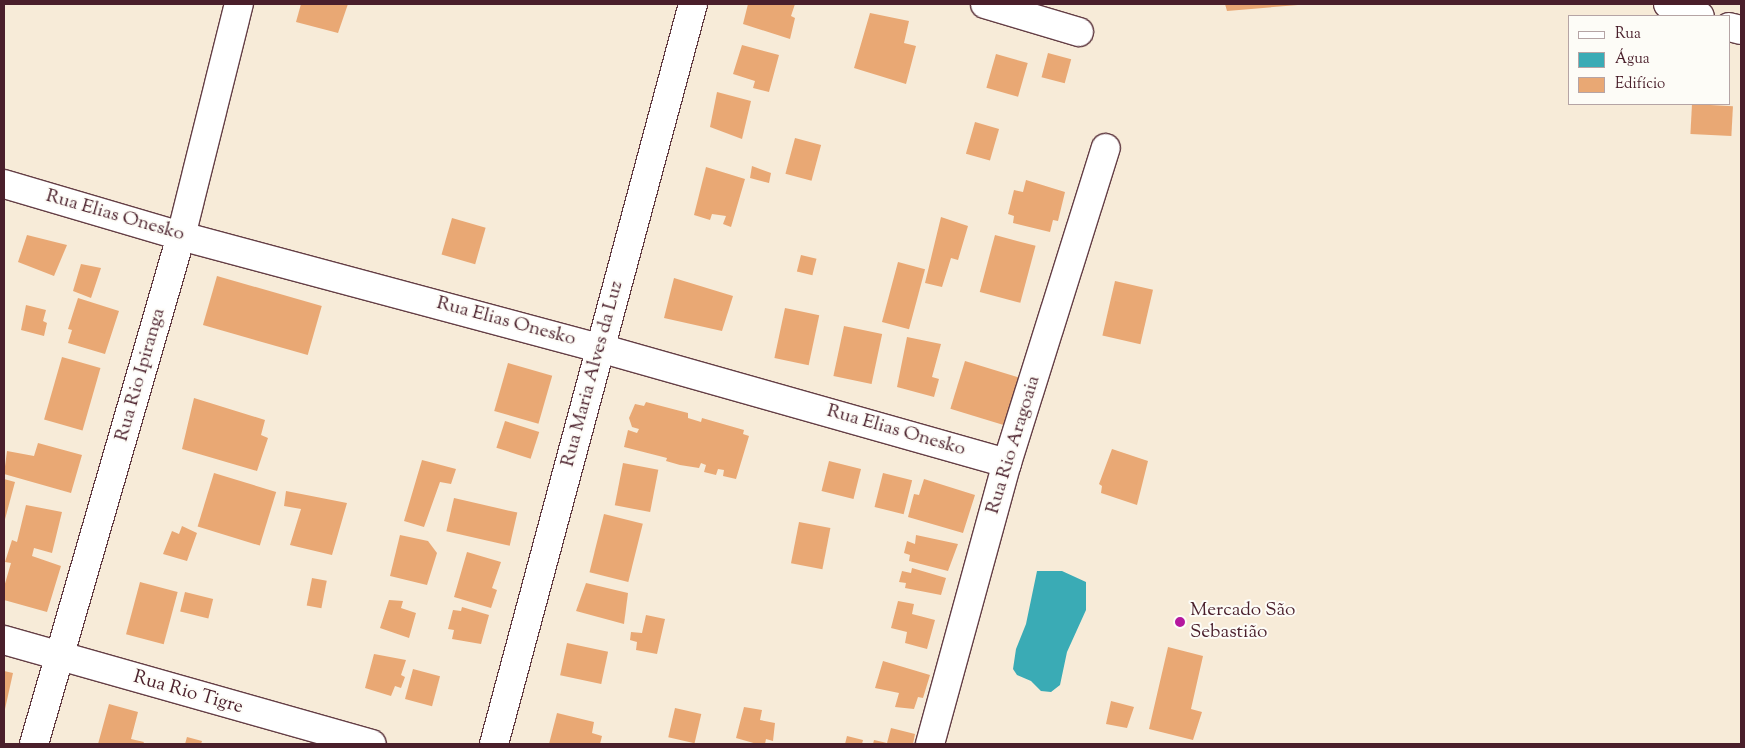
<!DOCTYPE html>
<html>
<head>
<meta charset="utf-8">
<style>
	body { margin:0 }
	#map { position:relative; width:1745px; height:748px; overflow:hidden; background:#f7ebd8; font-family:"Sorts Mill Goudy",serif }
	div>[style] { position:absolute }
	.water>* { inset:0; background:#3aabb5 }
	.building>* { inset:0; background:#e9a874; transform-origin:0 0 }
	.roads { filter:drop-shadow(1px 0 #643e45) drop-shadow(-1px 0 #643e45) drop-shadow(0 1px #643e45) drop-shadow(0 -1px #643e45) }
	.street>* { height:28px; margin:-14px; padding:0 14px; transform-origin:14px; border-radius:14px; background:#fff }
	.dots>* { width:14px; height:14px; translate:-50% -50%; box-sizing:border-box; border:2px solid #fdfcf7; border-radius:50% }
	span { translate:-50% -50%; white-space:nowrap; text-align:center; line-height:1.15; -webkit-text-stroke:4px #fdfcf7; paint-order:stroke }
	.street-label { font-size:19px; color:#4a1f2b }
	.poi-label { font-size:19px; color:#4a1f2b }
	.left { translate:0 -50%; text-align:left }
	.frame { position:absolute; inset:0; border:5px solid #4a1f2b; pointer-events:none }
	.legend { position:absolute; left:1568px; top:15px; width:162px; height:90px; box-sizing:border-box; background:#fdfcf7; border:1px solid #b5a4a5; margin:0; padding:6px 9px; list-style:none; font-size:15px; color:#4a1f2b }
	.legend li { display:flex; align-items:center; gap:10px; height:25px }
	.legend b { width:25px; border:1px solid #b5a4a5 }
</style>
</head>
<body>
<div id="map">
	<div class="water">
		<i style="clip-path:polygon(1037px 571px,1062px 571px,1086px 582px,1086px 610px,1067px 652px,1060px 685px,1051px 692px,1041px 691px,1031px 681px,1017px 675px,1013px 669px,1016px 649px,1026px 624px)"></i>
	</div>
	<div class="building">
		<i style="clip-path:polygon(301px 4px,348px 4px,338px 33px,296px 22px)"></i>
		<i style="clip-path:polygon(748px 4px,795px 4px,791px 16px,795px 18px,790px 39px,743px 24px)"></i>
		<i style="clip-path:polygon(1225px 4px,1298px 4px,1298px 5px,1227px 11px)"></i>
		<i style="clip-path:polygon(870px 13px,909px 21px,904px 43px,916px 46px,906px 84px,854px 68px)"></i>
		<i style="clip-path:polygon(742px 45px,779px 55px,769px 92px,753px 88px,755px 81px,733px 74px)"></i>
		<i style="left:1048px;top:53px;width:24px;height:25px;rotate:15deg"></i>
		<i style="left:996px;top:54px;width:33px;height:35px;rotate:16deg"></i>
		<i style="clip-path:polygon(717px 92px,751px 101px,742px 139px,710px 127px)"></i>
		<i style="left:1692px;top:104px;width:41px;height:30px;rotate:3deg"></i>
		<i style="left:975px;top:122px;width:25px;height:33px;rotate:16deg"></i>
		<i style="left:795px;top:138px;width:27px;height:37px;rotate:15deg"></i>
		<i style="clip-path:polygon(752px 166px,771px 173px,769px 183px,750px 178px)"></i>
		<i style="clip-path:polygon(706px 167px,745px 179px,731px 227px,723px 224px,726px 216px,712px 214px,710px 220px,694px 215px)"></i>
		<i style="clip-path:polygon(1026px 180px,1065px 192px,1058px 221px,1053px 220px,1050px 232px,1013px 223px,1014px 216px,1008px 214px,1014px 190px,1023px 192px)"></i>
		<i style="clip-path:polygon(941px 217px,968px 226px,958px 260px,951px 258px,942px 287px,925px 283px)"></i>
		<i style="left:452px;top:218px;width:35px;height:38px;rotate:16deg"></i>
		<i style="clip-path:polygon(27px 235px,67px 245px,54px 276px,18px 262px)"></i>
		<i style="left:995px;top:235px;width:42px;height:59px;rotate:15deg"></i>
		<i style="left:801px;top:255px;width:16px;height:17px;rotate:14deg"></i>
		<i style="left:898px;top:262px;width:28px;height:62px;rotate:15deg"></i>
		<i style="clip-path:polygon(81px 264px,101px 268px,91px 298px,73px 291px)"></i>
		<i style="left:217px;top:276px;width:109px;height:51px;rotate:16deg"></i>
		<i style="clip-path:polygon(674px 278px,733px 296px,722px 331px,664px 318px)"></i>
		<i style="left:1115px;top:281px;width:39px;height:56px;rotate:13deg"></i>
		<i style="clip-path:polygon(78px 298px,119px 311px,105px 354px,68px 343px,72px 330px,68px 329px)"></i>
		<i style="clip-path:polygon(26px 305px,46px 310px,43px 321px,47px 323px,44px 336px,21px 330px)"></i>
		<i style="left:785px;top:308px;width:35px;height:51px;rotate:12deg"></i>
		<i style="left:844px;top:326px;width:39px;height:51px;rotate:12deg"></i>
		<i style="clip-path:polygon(907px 337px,941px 344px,932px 377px,939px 379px,934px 397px,897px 387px)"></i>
		<i style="left:62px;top:357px;width:40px;height:65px;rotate:16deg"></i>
		<i style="left:965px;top:361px;width:59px;height:50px;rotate:17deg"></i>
		<i style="left:508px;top:363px;width:46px;height:50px;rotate:16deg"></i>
		<i style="clip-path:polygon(194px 398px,265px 420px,261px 435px,268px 438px,257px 471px,182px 449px)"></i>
		<i style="clip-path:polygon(646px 402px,688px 413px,688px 418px,701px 422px,702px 418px,744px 430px,743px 434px,749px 436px,736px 479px,723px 476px,724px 470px,718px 469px,716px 475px,704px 472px,706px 465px,701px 463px,699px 468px,680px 465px,666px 461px,667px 458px,624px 447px,628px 430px,637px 433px,639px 429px,632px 427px,629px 418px,635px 404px,644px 406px)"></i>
		<i style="left:505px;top:421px;width:36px;height:28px;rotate:18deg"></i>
		<i style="clip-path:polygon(38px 443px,82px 455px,71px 493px,4px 474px,7px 451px,34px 456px)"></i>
		<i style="clip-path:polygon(1112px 449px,1148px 461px,1137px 505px,1101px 493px,1102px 486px,1099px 484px)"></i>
		<i style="clip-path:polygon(422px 460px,456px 469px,451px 484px,440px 482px,424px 527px,404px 521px)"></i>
		<i style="left:829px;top:461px;width:33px;height:31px;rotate:14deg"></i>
		<i style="left:623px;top:463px;width:36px;height:43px;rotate:11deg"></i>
		<i style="left:214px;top:473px;width:65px;height:56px;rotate:17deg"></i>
		<i style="left:883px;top:473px;width:30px;height:35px;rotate:14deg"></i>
		<i style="clip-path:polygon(4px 479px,15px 482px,4px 523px)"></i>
		<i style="clip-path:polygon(924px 479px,975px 495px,963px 533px,908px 517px,914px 494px,919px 495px)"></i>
		<i style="clip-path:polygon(286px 491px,347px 503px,332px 555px,290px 545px,301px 509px,284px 506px)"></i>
		<i style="left:454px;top:498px;width:65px;height:34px;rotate:13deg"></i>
		<i style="clip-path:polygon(26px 505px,62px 512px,52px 553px,34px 548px,32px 556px,61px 566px,47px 612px,4px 600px,4px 587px,11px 563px,5px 562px,12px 540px,17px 542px)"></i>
		<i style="left:604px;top:514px;width:40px;height:60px;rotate:14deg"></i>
		<i style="left:799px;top:522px;width:32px;height:42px;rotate:11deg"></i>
		<i style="clip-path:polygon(182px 526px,197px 533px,187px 561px,163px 554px,172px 531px,179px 534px)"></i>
		<i style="clip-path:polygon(400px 535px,428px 541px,437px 553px,427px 585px,390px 576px)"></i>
		<i style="clip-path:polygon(916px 535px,958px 544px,948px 571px,909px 561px,910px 555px,904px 553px,907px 541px,915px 544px)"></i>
		<i style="clip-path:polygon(467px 552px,501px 562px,492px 588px,497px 590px,491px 608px,454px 597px)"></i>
		<i style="clip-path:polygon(912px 568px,946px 578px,941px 595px,905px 588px,906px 583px,899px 582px,902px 571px,911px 573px)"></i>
		<i style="left:312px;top:578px;width:15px;height:28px;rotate:11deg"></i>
		<i style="left:140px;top:582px;width:39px;height:54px;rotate:15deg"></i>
		<i style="clip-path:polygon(586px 583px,628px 593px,624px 624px,576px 611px)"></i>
		<i style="left:185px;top:592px;width:29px;height:20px;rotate:14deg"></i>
		<i style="clip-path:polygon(389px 600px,403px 601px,401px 608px,416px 613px,409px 638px,380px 628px)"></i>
		<i style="clip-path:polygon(898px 601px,914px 604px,912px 614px,935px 620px,927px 649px,905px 643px,907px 632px,891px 628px)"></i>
		<i style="clip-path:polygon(462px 607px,489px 615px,481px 644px,452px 639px,454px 630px,448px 629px,453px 610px,461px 611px)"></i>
		<i style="clip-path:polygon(646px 615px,665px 619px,657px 654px,636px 650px,637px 642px,630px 640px,631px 632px,642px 633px)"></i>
		<i style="left:567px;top:643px;width:42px;height:33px;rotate:12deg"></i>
		<i style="clip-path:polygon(1168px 647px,1203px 656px,1191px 709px,1202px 712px,1193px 740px,1149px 729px)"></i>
		<i style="clip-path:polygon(374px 654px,406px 660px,401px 675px,405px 677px,401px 688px,395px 686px,391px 696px,365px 688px)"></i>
		<i style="clip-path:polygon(883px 661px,930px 675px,923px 698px,918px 697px,914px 709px,895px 707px,899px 693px,875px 688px)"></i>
		<i style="left:413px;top:669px;width:28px;height:31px;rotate:15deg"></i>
		<i style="clip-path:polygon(4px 671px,13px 673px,5px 709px,4px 709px)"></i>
		<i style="clip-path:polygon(1111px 701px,1134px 707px,1127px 728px,1106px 724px)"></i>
		<i style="clip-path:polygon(109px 704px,138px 712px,131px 739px,144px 742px,143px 744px,98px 744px)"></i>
		<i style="clip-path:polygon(744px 707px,762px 710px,760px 720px,775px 723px,773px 741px,766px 739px,765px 744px,757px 744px,736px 738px)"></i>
		<i style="left:675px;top:708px;width:27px;height:30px;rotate:13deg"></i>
		<i style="clip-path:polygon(557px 713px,594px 722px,592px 733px,602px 736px,600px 744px,549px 744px)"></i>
		<i style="clip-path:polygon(891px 728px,915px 734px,913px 744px,873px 744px,874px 740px,887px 743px)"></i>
		<i style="clip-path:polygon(847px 736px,863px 740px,862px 744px,845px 744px)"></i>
		<i style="clip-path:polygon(187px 737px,202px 741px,201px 744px,185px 744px)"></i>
	</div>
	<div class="roads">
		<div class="street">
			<i style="left:985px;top:4px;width:98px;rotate:16.6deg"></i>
			<i style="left:1668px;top:4px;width:34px;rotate:21deg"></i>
			<i style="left:1729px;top:27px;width:12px;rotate:14deg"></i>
			<i style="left:4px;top:184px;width:184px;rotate:16.4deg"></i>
			<i style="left:181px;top:236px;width:434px;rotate:15deg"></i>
			<i style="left:600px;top:348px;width:423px;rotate:15.8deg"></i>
			<i style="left:4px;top:640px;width:382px;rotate:15.8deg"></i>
			<i style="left:34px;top:744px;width:529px;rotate:-73.86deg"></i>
			<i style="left:181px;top:236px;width:239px;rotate:-76deg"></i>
			<i style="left:494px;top:744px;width:766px;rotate:-74.95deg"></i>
			<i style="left:930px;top:744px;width:291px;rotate:-74.7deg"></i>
			<i style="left:1007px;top:463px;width:330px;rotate:-72.6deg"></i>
		</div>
	</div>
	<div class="dots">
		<i style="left:1180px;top:622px;background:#b5179e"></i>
	</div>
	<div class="street-label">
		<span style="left:115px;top:216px;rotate:16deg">Rua Elias Onesko</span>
		<span style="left:506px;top:322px;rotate:15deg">Rua Elias Onesko</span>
		<span style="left:593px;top:374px;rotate:-75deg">Rua Maria Alves da Luz</span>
		<span style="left:141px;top:375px;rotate:-74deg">Rua Rio Ipiranga</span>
		<span style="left:896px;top:431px;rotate:16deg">Rua Elias Onesko</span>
		<span style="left:1014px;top:445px;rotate:-73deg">Rua Rio Aragoaia</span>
		<span style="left:188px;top:693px;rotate:16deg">Rua Rio Tigre</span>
	</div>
	<div class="poi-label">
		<span class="left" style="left:1190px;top:622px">Mercado São<br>Sebastião</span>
	</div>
	<div class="frame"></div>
	<ul class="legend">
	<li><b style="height:6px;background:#fff"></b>Rua</li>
	<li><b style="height:14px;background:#3aabb5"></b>Água</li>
	<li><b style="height:14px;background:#e9a874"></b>Edifício</li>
	</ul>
</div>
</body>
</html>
